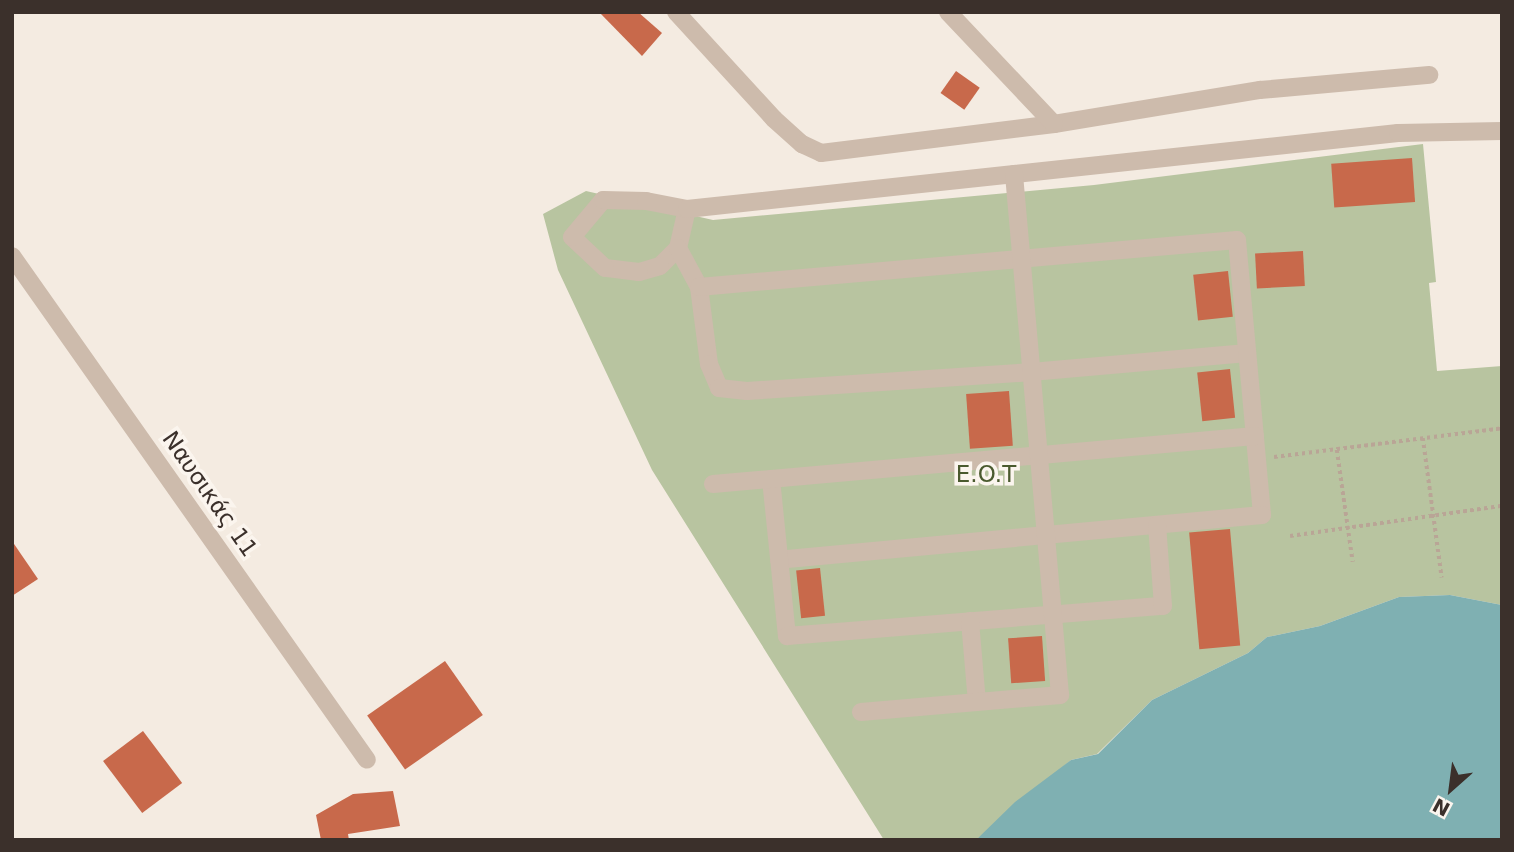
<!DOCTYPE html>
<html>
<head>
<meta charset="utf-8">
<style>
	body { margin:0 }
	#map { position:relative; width:1514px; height:852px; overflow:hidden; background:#f4ebe1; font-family:"DejaVu Sans",sans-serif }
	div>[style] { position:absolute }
	.green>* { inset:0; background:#b8c4a0 }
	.water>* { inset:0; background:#7fb0b2 }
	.building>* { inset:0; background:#c8694b; transform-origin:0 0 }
	.path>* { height:3.5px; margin-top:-1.75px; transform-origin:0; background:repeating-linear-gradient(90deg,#b9a596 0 3.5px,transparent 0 7px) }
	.minor>* { height:18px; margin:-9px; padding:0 9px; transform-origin:9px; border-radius:9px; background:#cdbbac }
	span { translate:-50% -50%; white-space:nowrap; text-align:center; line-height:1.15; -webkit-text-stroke:7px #fbf5ee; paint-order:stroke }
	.park-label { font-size:23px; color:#4a5a2e }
	.street-label { font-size:23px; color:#3b302b }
	.frame { position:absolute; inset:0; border:14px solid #3b302b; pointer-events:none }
	.north { position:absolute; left:1416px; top:754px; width:70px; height:70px; -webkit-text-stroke:5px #fbf5ee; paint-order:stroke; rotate:208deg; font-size:19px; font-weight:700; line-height:28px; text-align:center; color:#3b302b }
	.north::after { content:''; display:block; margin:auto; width:24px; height:32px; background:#3b302b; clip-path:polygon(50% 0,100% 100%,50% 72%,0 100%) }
</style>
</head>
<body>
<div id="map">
	<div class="green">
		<i style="clip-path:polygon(1423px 144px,1436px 282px,1429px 283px,1437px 371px,1502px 366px,1502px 605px,1450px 595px,1399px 597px,1320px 626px,1267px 637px,1248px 653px,1152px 700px,1097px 754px,1071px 760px,976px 840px,884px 840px,652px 470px,558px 270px,543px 214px,586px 191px,713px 220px,1094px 185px)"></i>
	</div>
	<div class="water">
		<i style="clip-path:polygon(1450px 595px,1502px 605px,1502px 840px,976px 840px,1015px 802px,1071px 760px,1098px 754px,1152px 700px,1248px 653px,1267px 637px,1320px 626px,1399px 597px)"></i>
	</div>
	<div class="building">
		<i style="clip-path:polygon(599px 12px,638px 12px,662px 33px,642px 56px)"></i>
		<i style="left:956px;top:71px;width:29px;height:27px;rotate:35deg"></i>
		<i style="left:1412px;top:158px;width:44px;height:81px;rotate:86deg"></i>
		<i style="left:1303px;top:251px;width:35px;height:48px;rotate:87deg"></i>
		<i style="left:1228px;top:271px;width:46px;height:35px;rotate:84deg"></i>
		<i style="left:1230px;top:369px;width:49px;height:33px;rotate:84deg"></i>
		<i style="left:1009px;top:391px;width:55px;height:43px;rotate:86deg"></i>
		<i style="left:1230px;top:529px;width:117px;height:41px;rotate:85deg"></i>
		<i style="clip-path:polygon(12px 541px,38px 579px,12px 596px)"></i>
		<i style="left:820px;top:568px;width:48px;height:24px;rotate:84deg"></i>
		<i style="left:1042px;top:636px;width:45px;height:34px;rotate:86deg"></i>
		<i style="left:445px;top:661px;width:66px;height:95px;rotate:55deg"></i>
		<i style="left:143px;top:731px;width:65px;height:50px;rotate:53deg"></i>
		<i style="clip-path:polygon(393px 791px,400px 826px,348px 834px,349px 840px,321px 840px,316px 815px,353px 794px)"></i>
	</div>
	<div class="path">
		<i style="left:1423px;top:438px;width:141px;rotate:82.3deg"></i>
		<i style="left:1337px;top:450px;width:113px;rotate:81.9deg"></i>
		<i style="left:1274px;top:457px;width:230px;rotate:-7.2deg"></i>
		<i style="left:1290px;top:536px;width:214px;rotate:-8.1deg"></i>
	</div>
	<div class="minor">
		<i style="left:676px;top:12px;width:145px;rotate:47.5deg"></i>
		<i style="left:774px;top:119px;width:38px;rotate:42deg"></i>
		<i style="left:802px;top:144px;width:21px;rotate:25deg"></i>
		<i style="left:821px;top:153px;width:235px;rotate:-7.1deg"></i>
		<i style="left:1054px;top:124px;width:209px;rotate:-9.4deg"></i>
		<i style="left:1260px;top:90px;width:170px;rotate:-5.1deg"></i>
		<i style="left:948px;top:12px;width:154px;rotate:46.6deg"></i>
		<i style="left:687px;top:209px;width:40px;rotate:103deg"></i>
		<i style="left:678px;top:248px;width:25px;rotate:135deg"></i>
		<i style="left:660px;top:266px;width:22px;rotate:164deg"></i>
		<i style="left:639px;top:272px;width:34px;rotate:-173deg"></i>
		<i style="left:605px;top:268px;width:45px;rotate:-136.8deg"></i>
		<i style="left:572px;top:237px;width:48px;rotate:-50deg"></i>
		<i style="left:603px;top:200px;width:43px;rotate:1.3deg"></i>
		<i style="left:646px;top:201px;width:42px;rotate:11deg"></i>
		<i style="left:687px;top:209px;width:715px;rotate:-6.1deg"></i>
		<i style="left:1398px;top:133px;width:104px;rotate:-1.1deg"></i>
		<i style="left:678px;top:248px;width:44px;rotate:61.7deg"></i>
		<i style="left:699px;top:287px;width:78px;rotate:82.6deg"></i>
		<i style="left:709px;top:364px;width:26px;rotate:67deg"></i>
		<i style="left:719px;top:388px;width:28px;rotate:6deg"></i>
		<i style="left:747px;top:391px;width:285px;rotate:-3.8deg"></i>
		<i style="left:1031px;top:372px;width:217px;rotate:-5deg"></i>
		<i style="left:12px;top:256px;width:616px;rotate:54.84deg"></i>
		<i style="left:699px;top:287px;width:540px;rotate:-4.99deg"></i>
		<i style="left:1237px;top:240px;width:276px;rotate:84.8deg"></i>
		<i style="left:1262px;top:515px;width:485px;rotate:174.7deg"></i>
		<i style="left:771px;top:479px;width:158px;rotate:84.2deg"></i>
		<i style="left:787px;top:636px;width:377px;rotate:-4.6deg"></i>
		<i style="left:1163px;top:606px;width:81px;rotate:-94.2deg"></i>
		<i style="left:713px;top:484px;width:544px;rotate:-5.06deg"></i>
		<i style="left:970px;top:621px;width:81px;rotate:85.1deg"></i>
		<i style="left:861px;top:712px;width:200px;rotate:-4.9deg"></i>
		<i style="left:1060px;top:695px;width:523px;rotate:-95.05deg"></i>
	</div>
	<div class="park-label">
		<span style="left:986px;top:474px">E.O.T</span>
	</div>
	<div class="street-label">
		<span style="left:210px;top:494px;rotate:55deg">Ναυσικάς 11</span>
	</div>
	<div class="frame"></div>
	<div class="north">N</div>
</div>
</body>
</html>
